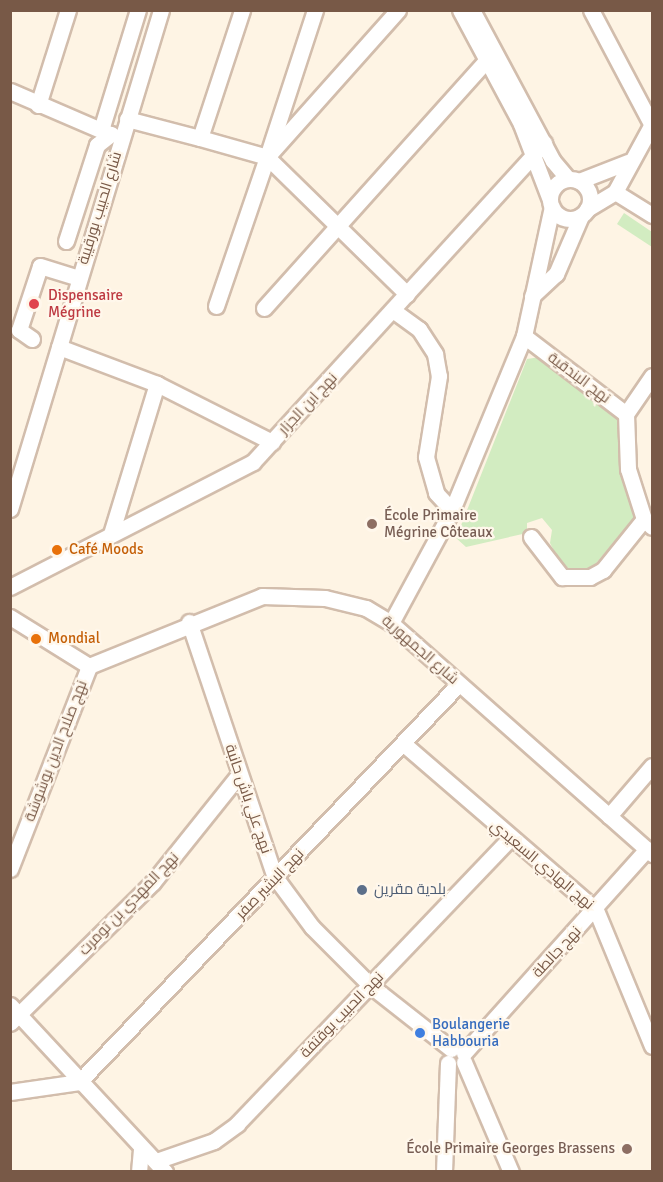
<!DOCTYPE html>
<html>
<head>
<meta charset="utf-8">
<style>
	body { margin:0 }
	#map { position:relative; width:663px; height:1182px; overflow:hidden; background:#fef4e4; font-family:Signika,Cairo,sans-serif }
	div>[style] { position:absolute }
	.green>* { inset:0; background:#d2ecc1 }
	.roads { filter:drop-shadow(2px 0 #d2bdac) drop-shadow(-2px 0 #d2bdac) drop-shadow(0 2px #d2bdac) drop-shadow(0 -2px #d2bdac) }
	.minor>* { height:15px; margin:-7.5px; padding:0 7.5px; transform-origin:7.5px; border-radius:7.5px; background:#fff }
	.minor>.ring { margin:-7.5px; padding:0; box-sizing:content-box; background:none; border:15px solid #fff; border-radius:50% }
	.dots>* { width:16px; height:16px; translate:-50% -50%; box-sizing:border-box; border:3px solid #fff7eb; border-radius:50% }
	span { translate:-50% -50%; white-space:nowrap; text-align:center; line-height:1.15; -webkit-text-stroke:4.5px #fff7eb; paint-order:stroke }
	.street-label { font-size:15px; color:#785947 }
	.health-label { font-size:15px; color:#be3a42 }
	.left { translate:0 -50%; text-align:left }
	.education-label { font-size:15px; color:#785e54 }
	.right { translate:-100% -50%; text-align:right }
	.food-label { font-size:15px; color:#c56008 }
	.service-label { font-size:15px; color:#4e5e75 }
	.shop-label { font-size:15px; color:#366cbe }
	.frame { position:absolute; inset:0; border:12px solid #785947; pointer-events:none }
</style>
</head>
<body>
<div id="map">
	<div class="green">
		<i style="clip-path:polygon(624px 213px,652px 232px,652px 247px,617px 224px)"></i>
		<i style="clip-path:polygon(540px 357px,621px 418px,637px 515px,592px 568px,568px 568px,556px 555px,550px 543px,552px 530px,542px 518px,527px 523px,527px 533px,466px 547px,456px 538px,527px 359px)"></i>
	</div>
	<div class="roads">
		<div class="minor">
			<i style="left:460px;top:10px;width:129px;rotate:61.8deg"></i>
			<i style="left:521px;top:124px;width:81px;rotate:69.1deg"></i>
			<i style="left:472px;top:10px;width:171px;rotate:61.8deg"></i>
			<i style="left:553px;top:161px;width:23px;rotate:50deg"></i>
			<i style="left:591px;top:10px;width:130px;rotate:62.1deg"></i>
			<i style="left:10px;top:91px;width:109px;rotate:23.3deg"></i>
			<i style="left:38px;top:105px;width:100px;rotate:-72.5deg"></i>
			<i style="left:127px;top:119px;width:75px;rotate:14.6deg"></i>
			<i style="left:200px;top:138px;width:135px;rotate:-71.8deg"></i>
			<i style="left:101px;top:130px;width:126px;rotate:-72.9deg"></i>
			<i style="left:200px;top:138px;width:70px;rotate:15.8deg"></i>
			<i style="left:267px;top:157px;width:155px;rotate:-71.9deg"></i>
			<i style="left:267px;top:157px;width:196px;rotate:44.4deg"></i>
			<i class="ring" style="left:550px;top:179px;width:25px;height:25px"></i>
			<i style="left:579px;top:181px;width:53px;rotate:-21.2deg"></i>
			<i style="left:615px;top:192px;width:44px;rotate:31.9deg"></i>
			<i style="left:587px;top:209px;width:33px;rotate:-31deg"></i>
			<i style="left:615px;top:192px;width:77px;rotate:-61.4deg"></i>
			<i style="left:66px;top:241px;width:101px;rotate:-72.1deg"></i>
			<i style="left:97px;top:145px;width:18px;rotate:-38deg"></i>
			<i style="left:532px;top:296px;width:33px;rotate:-43deg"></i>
			<i style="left:556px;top:274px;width:63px;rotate:-66.7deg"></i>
			<i style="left:216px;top:306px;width:157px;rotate:-71.1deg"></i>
			<i style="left:267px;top:157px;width:197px;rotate:-48.3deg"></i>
			<i style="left:264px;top:308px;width:332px;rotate:-48.1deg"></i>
			<i style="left:394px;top:311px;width:31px;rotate:36deg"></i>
			<i style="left:419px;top:329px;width:30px;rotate:57deg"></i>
			<i style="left:435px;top:354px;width:22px;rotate:80deg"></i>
			<i style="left:439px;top:376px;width:82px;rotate:99.1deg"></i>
			<i style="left:426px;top:457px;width:37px;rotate:74deg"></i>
			<i style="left:436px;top:493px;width:23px;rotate:47deg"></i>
			<i style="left:524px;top:336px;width:128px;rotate:37.4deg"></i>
			<i style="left:32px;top:339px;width:16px;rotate:-145deg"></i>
			<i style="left:19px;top:330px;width:67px;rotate:-71.8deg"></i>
			<i style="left:40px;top:266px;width:41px;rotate:17.1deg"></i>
			<i style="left:59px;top:347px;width:105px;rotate:20.7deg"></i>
			<i style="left:157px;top:384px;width:129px;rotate:26.8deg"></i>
			<i style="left:626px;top:414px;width:55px;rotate:87.9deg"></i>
			<i style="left:628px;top:469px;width:52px;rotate:72.3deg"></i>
			<i style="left:644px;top:519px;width:11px;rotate:45deg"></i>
			<i style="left:626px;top:414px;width:46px;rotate:-55.6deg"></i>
			<i style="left:10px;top:509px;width:521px;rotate:-73.16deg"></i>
			<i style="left:111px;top:534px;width:157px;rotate:-73deg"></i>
			<i style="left:531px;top:537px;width:51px;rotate:52.2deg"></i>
			<i style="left:562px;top:577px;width:28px"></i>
			<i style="left:590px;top:577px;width:15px;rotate:-28deg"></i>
			<i style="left:603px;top:570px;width:65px;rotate:-51.2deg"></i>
			<i style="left:10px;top:587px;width:273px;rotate:-27.2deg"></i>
			<i style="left:253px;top:462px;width:432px;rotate:-47.6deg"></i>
			<i style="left:10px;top:617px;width:93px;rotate:31.8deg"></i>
			<i style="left:89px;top:666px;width:187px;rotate:-22deg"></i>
			<i style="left:262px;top:596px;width:63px;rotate:1.8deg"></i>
			<i style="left:325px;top:598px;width:42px;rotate:13.7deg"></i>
			<i style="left:366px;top:608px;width:29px;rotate:31deg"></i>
			<i style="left:391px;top:623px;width:349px;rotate:41.5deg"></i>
			<i style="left:189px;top:622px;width:269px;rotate:71.4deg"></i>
			<i style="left:275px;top:877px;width:62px;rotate:53.5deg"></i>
			<i style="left:312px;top:927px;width:83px;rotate:45deg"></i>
			<i style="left:371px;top:986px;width:102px;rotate:38.2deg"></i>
			<i style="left:391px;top:623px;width:128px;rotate:-61.6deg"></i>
			<i style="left:452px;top:510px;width:188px;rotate:-67.5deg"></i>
			<i style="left:524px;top:336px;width:132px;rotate:-77.8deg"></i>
			<i style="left:405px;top:745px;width:252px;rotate:40.8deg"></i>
			<i style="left:596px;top:910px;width:147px;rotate:67.6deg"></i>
			<i style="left:609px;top:816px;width:66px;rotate:-49.3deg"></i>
			<i style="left:10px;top:869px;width:218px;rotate:-68.7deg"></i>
			<i style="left:10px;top:1005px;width:228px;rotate:47.1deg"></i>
			<i style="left:10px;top:1023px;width:201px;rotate:-44.6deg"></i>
			<i style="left:153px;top:882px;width:136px;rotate:-51.3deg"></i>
			<i style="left:464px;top:1053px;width:274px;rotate:-48.1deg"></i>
			<i style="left:464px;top:1062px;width:120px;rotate:66.9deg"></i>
			<i style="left:10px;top:1092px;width:70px;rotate:-8.2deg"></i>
			<i style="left:79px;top:1082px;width:550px;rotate:-46.33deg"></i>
			<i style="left:156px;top:1161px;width:61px;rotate:-19deg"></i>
			<i style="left:214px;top:1141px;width:29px;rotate:-36deg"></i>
			<i style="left:237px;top:1124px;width:394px;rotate:-46.3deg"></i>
			<i style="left:139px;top:1172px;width:23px;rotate:-85deg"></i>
			<i style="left:444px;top:1172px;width:109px;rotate:-87.9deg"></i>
		</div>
	</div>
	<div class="dots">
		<i style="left:34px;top:304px;background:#e0444e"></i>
		<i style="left:372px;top:524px;background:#8d6e63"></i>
		<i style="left:57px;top:550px;background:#e8710a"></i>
		<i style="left:36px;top:639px;background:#e8710a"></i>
		<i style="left:362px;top:890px;background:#5c6f8a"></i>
		<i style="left:420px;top:1033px;background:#3f7fe0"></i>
		<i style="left:627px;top:1149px;background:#8d6e63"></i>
	</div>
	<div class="street-label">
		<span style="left:100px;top:208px;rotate:-73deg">شارع الحبيب بورقيبة</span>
		<span style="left:579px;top:378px;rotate:37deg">نهج البندقية</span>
		<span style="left:308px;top:404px;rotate:-47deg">نهج ابن الجزار</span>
		<span style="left:420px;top:650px;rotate:41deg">شارع الجمهورية</span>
		<span style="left:56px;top:751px;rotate:-69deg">نهج صلاح الدين بوشوشة</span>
		<span style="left:248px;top:799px;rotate:71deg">نهج علي باش حانبة</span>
		<span style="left:542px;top:865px;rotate:40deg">نهج الهادي السعيدي</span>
		<span style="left:270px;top:884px;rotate:-46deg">نهج البشير صفر</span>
		<span style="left:129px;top:904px;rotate:-46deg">نهج المهدي بن تومرت</span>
		<span style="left:557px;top:952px;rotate:-47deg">نهج جالطة</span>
		<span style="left:342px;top:1015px;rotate:-46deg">نهج الحبيب بوقتفة</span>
	</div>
	<div class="health-label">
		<span class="left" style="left:48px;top:304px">Dispensaire<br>Mégrine</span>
	</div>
	<div class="education-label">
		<span class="left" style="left:384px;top:524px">École Primaire<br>Mégrine Côteaux</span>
		<span class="right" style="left:615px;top:1149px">École Primaire Georges Brassens</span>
	</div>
	<div class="food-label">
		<span class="left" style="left:69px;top:550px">Café Moods</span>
		<span class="left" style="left:48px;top:639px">Mondial</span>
	</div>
	<div class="service-label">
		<span class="left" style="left:374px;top:890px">بلدية مقرين</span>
	</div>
	<div class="shop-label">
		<span class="left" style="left:432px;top:1033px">Boulangerie<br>Habbouria</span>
	</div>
	<div class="frame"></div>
</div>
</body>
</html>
